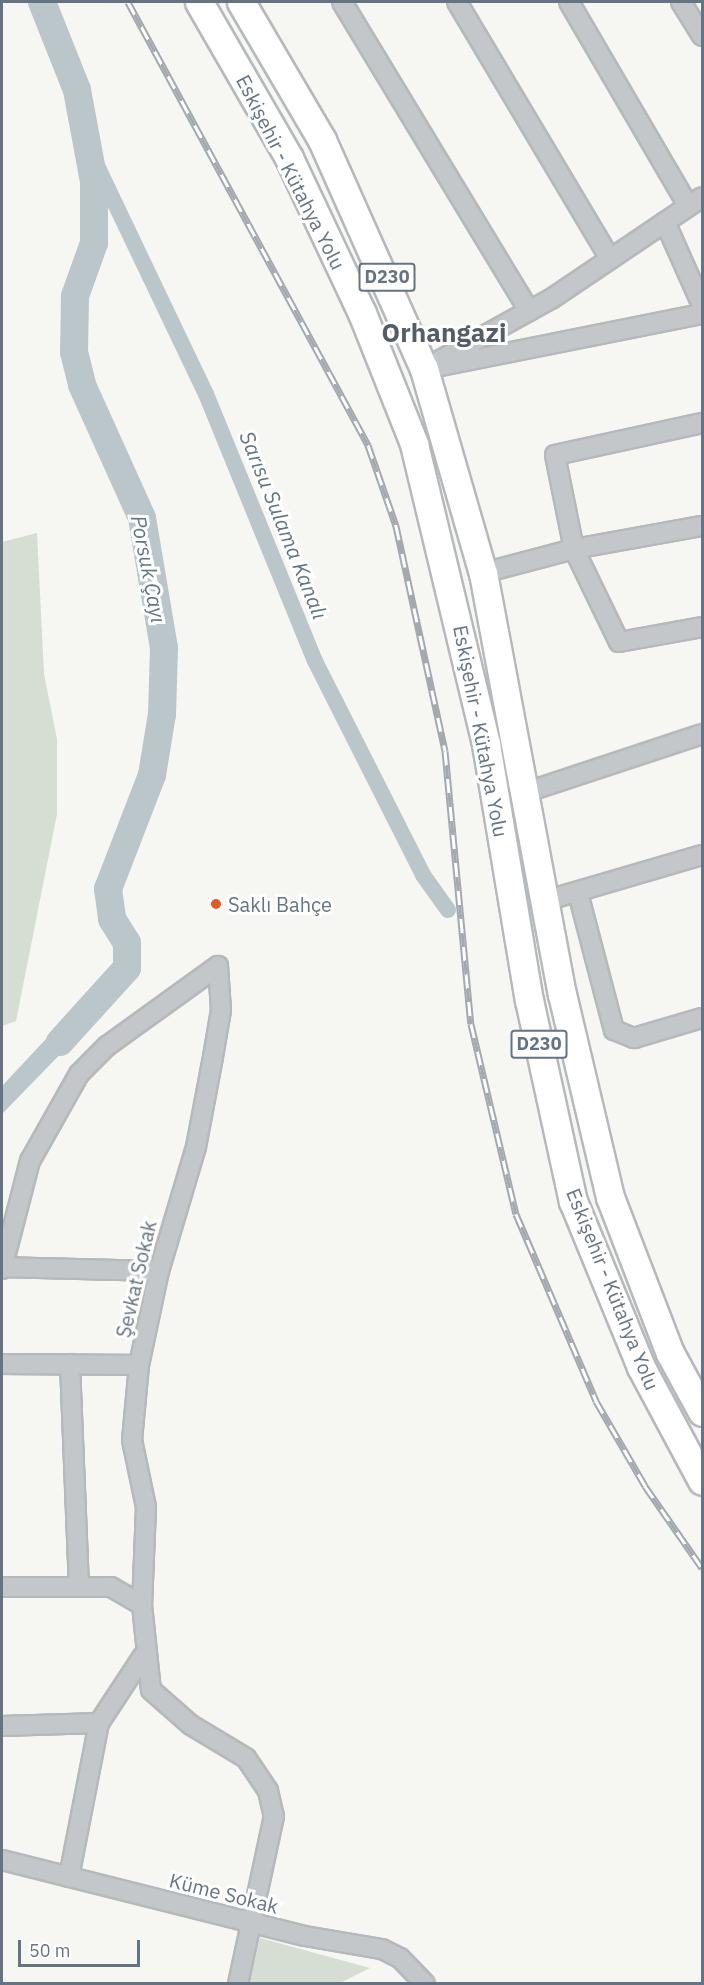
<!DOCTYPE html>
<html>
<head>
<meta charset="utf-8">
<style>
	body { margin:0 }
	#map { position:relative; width:704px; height:1985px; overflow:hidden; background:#f6f6f2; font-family:"IBM Plex Sans",sans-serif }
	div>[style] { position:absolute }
	.green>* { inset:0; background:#d6ddd3 }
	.water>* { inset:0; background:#bbc6ca }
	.canal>* { height:16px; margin:-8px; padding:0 8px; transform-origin:8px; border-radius:8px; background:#bbc6ca }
	.river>* { height:28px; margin:-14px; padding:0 14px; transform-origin:14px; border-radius:14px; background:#bbc6ca }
	.roads { filter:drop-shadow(2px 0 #b6b9bc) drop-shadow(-2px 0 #b6b9bc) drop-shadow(0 2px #b6b9bc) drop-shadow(0 -2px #b6b9bc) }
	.minor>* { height:18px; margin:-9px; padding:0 9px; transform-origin:9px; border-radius:9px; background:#c3c7ca }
	.highway>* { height:27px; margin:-13.5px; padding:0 13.5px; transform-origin:13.5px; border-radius:13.5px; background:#fff }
	.rail>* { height:7px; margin-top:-3.5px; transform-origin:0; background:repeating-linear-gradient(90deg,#fff 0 14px,#a3a9af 0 28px); box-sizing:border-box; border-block:2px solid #a3a9af }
	.dots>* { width:16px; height:16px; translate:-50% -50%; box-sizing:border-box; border:3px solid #fff; border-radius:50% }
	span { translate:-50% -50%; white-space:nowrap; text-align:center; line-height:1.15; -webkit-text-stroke:6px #fff; paint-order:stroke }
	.shield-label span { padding:2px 4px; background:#fff; border:2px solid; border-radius:4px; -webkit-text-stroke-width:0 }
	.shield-label { font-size:18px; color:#647483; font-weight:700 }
	.street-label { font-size:20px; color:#647483 }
	.poi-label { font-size:20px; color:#647483 }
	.left { translate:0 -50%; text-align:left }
	.water-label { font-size:21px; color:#607680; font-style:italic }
	.district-label { font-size:26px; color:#525d68; font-weight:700 }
	.frame { position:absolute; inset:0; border:3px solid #647483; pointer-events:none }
	.scale { position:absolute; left:18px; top:1940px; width:122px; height:27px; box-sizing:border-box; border:3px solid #647483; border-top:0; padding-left:8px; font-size:18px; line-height:21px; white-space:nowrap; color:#647483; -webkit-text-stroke:4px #fff; paint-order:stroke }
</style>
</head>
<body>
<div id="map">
	<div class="green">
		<i style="clip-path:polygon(37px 533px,44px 674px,57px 739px,57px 814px,16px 1021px,2px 1026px,2px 542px)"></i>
		<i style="clip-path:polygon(260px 1938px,370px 1968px,340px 1983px,249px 1983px)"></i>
	</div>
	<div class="water">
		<i style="clip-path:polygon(88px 994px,96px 998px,75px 1039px,2px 1114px,2px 1086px)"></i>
	</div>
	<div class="canal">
		<i style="left:90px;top:151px;width:269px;rotate:64.5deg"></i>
		<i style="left:206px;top:394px;width:288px;rotate:67.8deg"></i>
		<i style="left:315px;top:661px;width:240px;rotate:63.2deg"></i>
		<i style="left:423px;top:875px;width:43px;rotate:54.5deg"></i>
	</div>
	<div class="river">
		<i style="left:42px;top:2px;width:95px;rotate:68.3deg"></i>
		<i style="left:77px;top:90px;width:94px;rotate:79.5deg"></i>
		<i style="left:94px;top:182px;width:61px;rotate:90deg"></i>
		<i style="left:94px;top:243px;width:56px;rotate:109.7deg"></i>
		<i style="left:75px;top:296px;width:56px;rotate:91deg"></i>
		<i style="left:74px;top:352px;width:34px;rotate:76deg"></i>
		<i style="left:82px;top:385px;width:146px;rotate:65.7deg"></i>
		<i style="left:142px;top:518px;width:132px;rotate:80.4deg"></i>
		<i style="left:164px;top:648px;width:66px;rotate:91.7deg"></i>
		<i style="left:162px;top:714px;width:62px;rotate:99.3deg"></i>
		<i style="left:152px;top:775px;width:122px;rotate:111.1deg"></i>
		<i style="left:108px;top:889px;width:30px;rotate:82deg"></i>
		<i style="left:112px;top:919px;width:28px;rotate:58deg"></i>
		<i style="left:127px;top:943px;width:25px;rotate:90deg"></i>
		<i style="left:127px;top:968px;width:100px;rotate:132.2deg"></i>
	</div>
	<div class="roads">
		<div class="minor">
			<i style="left:342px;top:2px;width:361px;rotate:58.8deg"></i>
			<i style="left:457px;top:2px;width:299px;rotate:59.2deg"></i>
			<i style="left:569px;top:2px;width:236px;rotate:59.7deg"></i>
			<i style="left:681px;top:2px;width:40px;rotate:58deg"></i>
			<i style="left:665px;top:222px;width:91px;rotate:66deg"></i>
			<i style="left:441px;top:366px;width:266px;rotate:-11.3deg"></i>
			<i style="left:424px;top:369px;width:145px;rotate:-28.9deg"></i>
			<i style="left:551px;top:299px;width:182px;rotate:-34deg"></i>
			<i style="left:702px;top:423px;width:150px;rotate:167.7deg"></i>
			<i style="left:555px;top:455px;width:96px;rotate:78.6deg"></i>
			<i style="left:574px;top:549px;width:130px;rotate:-10.2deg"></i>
			<i style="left:483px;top:573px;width:94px;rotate:-14.8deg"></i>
			<i style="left:574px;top:549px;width:103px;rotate:64.2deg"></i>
			<i style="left:619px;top:642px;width:84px;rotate:-10.2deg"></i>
			<i style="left:527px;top:792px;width:184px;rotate:-18.3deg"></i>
			<i style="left:578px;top:893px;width:142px;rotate:75.3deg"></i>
			<i style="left:614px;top:1030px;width:22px;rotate:22deg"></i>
			<i style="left:634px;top:1038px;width:71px;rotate:-16.4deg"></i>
			<i style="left:548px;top:900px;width:160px;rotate:-16.3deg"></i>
			<i style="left:2px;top:1267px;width:157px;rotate:1.5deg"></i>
			<i style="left:2px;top:1269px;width:112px;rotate:-75.5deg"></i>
			<i style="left:30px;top:1161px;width:100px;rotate:-60.6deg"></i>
			<i style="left:79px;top:1074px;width:40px;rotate:-45deg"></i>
			<i style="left:107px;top:1046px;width:137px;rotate:-35.8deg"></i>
			<i style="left:218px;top:966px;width:44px;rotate:86.1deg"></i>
			<i style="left:221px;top:1010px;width:48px;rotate:99.7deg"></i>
			<i style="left:213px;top:1057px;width:92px;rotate:100.7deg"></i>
			<i style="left:196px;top:1147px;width:129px;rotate:106.6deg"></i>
			<i style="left:159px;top:1271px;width:96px;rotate:102deg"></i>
			<i style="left:139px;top:1365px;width:75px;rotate:95.3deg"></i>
			<i style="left:132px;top:1440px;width:68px;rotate:78.2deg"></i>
			<i style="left:146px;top:1507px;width:98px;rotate:92.3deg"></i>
			<i style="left:142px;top:1605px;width:85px;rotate:84deg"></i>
			<i style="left:151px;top:1690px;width:53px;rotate:41.2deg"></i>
			<i style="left:191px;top:1725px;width:64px;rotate:31deg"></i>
			<i style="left:246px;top:1758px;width:40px;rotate:56deg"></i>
			<i style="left:268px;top:1791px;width:26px;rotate:77deg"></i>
			<i style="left:274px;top:1816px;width:172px;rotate:102.1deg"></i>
			<i style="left:2px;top:1364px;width:137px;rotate:0.4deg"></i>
			<i style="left:70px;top:1364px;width:221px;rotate:87.7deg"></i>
			<i style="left:2px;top:1587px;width:109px"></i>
			<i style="left:111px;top:1587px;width:36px;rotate:30deg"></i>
			<i style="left:2px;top:1726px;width:97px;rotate:-1.8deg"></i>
			<i style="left:99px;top:1723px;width:80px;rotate:-56.7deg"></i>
			<i style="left:2px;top:1860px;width:312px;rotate:14.1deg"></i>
			<i style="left:305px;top:1936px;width:78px;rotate:9.6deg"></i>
			<i style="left:382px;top:1949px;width:20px;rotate:27deg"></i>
			<i style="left:400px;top:1958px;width:36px;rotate:46deg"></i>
			<i style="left:69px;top:1877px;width:157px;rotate:-79deg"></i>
		</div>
		<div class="highway">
			<i style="left:199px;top:2px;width:180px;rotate:60deg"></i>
			<i style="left:289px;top:158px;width:171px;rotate:64.8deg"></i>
			<i style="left:362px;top:313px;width:141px;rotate:68.3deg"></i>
			<i style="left:414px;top:444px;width:309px;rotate:76.5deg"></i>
			<i style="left:486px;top:744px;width:260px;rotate:80.5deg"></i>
			<i style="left:529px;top:1000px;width:206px;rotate:77.7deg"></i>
			<i style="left:573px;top:1201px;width:179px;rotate:67.7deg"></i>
			<i style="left:641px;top:1367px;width:129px;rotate:61.8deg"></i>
			<i style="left:241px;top:2px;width:160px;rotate:59.6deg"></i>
			<i style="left:322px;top:140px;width:251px;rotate:66deg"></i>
			<i style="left:424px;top:369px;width:212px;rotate:73.9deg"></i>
			<i style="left:483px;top:573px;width:428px;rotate:79.4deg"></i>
			<i style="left:562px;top:994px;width:209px;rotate:76.7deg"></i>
			<i style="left:610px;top:1197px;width:167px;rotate:69deg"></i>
			<i style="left:670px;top:1353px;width:67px;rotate:61.5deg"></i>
		</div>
	</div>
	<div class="rail">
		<i style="left:128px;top:2px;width:504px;rotate:61.55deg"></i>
		<i style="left:368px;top:445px;width:86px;rotate:70.9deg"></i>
		<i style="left:396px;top:526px;width:230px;rotate:77.7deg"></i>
		<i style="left:445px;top:751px;width:274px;rotate:84.6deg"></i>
		<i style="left:471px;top:1024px;width:195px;rotate:76.7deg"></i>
		<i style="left:516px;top:1214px;width:203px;rotate:66.8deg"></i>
		<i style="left:596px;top:1401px;width:98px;rotate:60deg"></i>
		<i style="left:645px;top:1486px;width:100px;rotate:55.2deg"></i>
	</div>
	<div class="dots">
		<i style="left:216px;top:904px;background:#e45b24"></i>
	</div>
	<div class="shield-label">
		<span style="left:387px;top:277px">D230</span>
		<span style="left:539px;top:1044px">D230</span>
	</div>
	<div class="street-label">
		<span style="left:291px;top:172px;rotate:63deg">Eskişehir - Kütahya Yolu</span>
		<span style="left:481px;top:731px;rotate:79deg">Eskişehir - Kütahya Yolu</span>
		<span style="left:136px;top:1279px;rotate:-77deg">Şevkat Sokak</span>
		<span style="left:613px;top:1289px;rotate:68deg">Eskişehir - Kütahya Yolu</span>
		<span style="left:224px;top:1893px;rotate:14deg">Küme Sokak</span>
	</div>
	<div class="poi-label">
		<span class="left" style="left:228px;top:904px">Saklı Bahçe</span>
	</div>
	<div class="water-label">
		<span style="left:284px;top:525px;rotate:68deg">Sarısu Sulama Kanalı</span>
		<span style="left:149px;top:569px;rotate:79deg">Porsuk Çayı</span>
	</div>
	<div class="district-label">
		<span style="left:444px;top:333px">Orhangazi</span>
	</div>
	<div class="frame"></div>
	<div class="scale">50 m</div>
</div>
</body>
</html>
